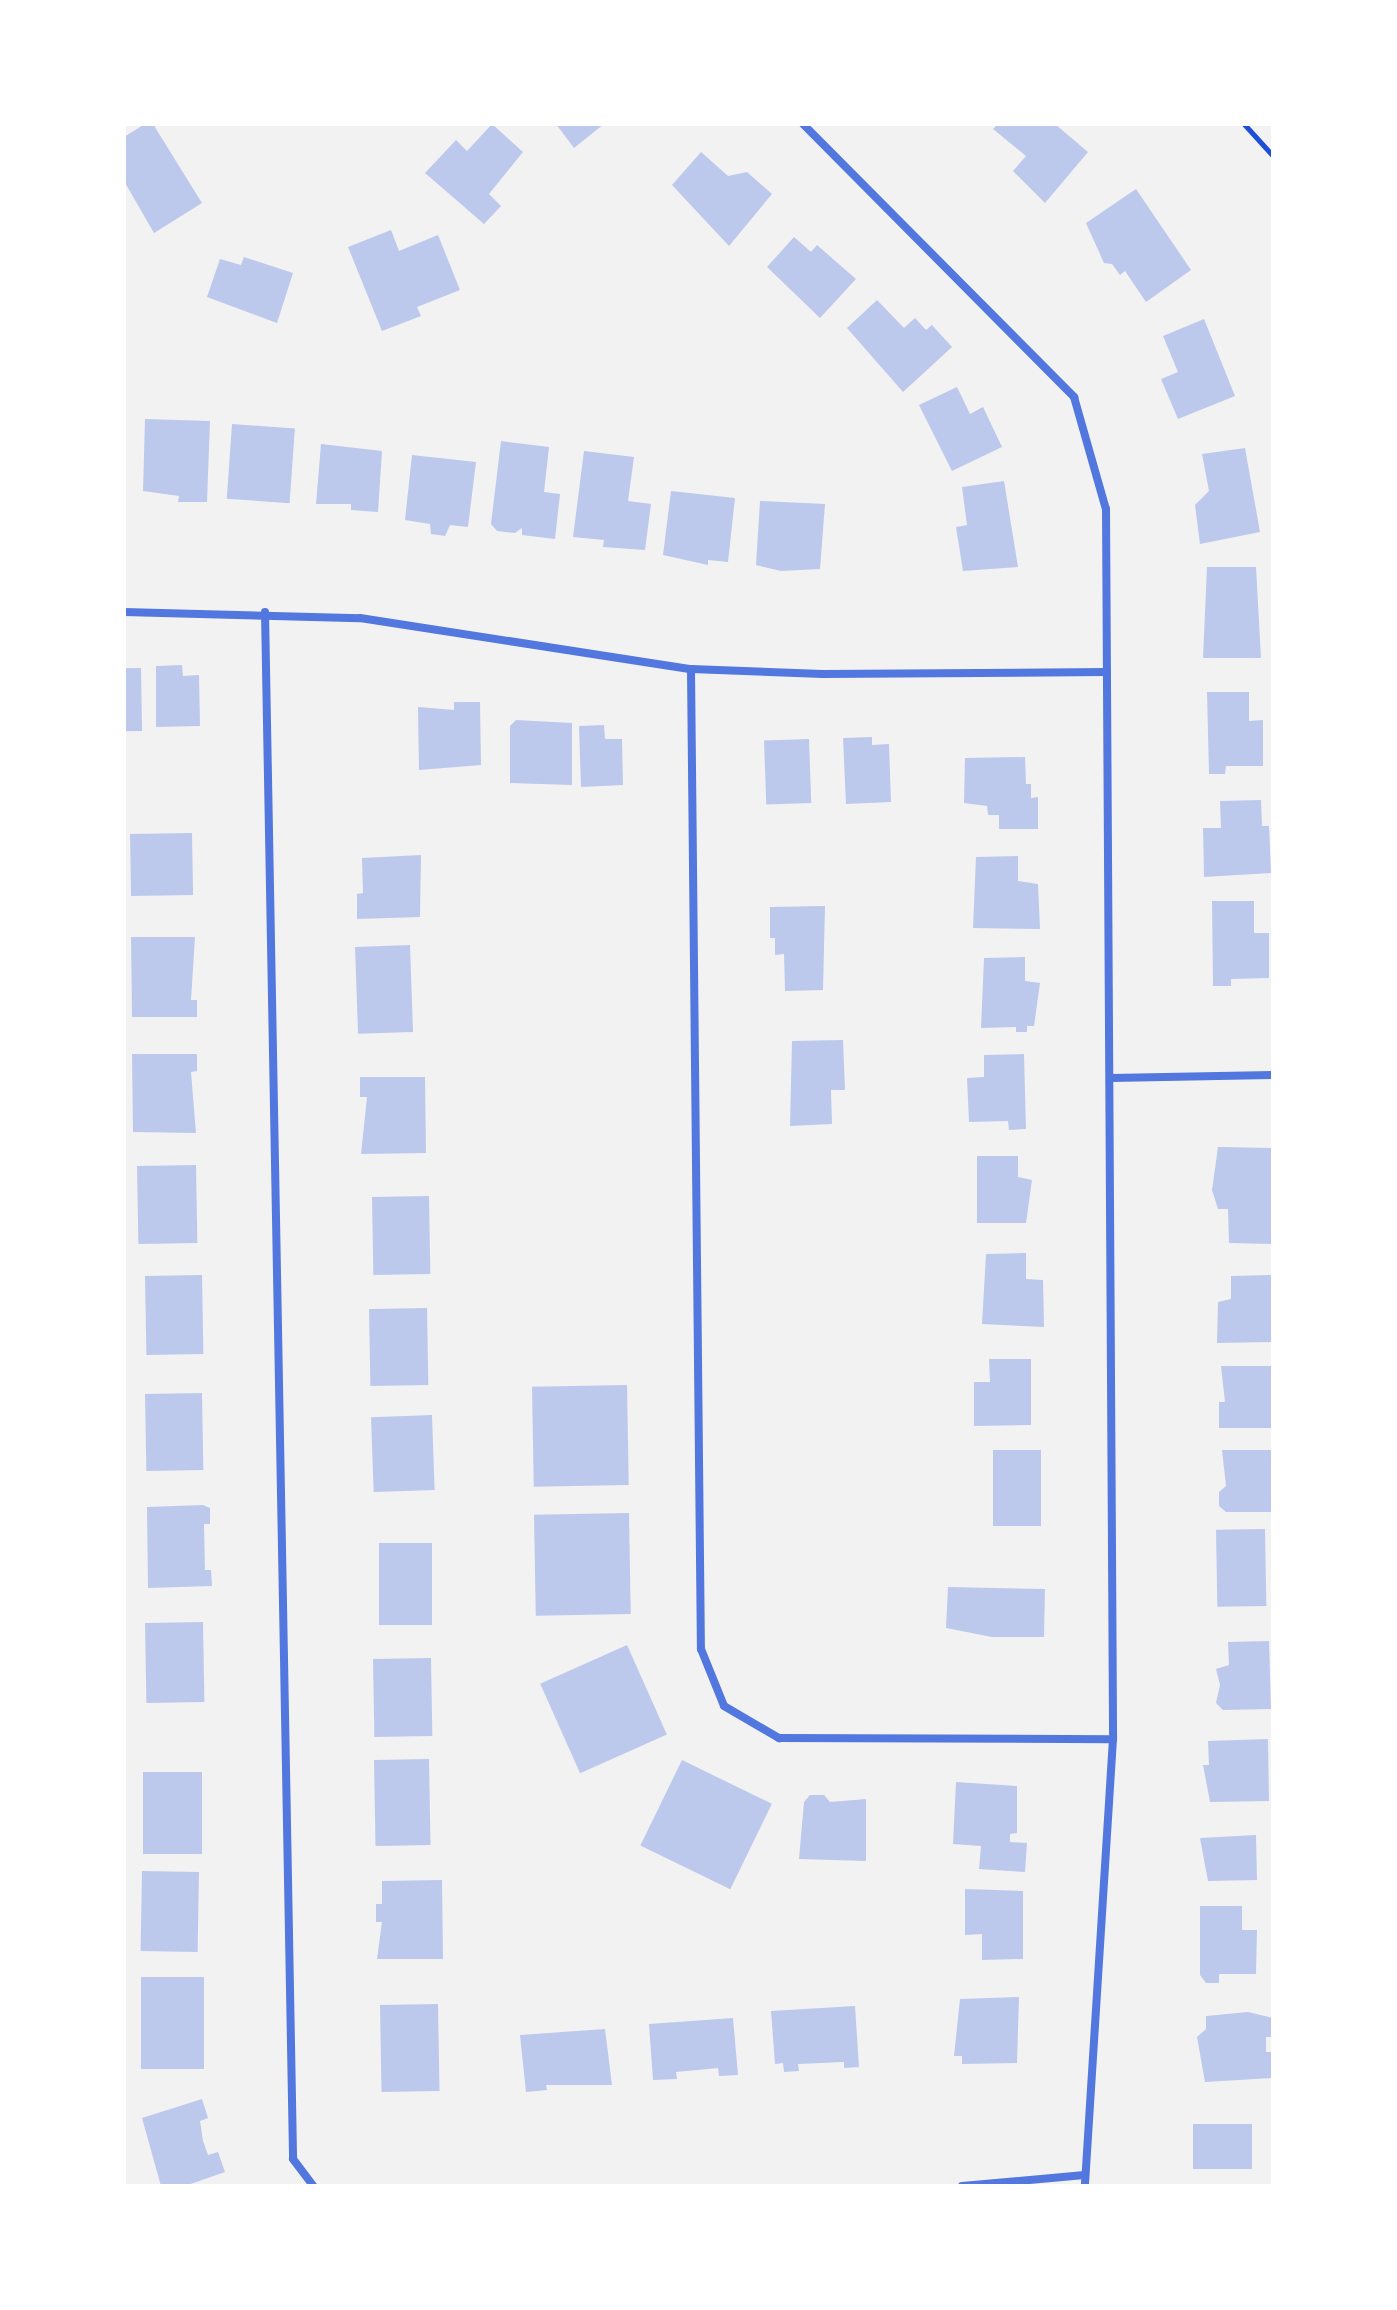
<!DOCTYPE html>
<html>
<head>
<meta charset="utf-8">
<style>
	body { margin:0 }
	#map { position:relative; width:1397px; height:2310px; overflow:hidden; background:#f2f2f2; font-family:"Roboto Condensed",sans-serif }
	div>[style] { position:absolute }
	.building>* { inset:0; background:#bdc9ec; transform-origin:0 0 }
	.path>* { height:5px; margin:-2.5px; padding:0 2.5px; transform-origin:2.5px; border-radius:2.5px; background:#1d4ed8 }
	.minor>* { height:8px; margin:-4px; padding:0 4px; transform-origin:4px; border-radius:4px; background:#5277de }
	span { translate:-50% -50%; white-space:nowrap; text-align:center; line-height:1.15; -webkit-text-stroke:8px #fff; paint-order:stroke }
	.frame { position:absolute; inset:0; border:126px solid #fff; pointer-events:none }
</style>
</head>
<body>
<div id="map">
	<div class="building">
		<i style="clip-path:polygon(145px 124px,153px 124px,202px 203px,154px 233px,124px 181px,124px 137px)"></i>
		<i style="clip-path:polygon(492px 124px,523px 152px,489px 194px,501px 206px,484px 224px,425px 173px,456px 140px,467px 151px)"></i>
		<i style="clip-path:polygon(556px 124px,604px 124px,574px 148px)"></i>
		<i style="clip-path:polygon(998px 124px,1055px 124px,1088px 152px,1045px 203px,1013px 171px,1026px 156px,993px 129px)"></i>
		<i style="clip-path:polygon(701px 152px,728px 176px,747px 172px,772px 194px,729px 246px,672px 185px)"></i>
		<i style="clip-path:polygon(1136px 189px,1191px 270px,1146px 302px,1125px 271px,1120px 275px,1112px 264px,1104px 263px,1086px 223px)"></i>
		<i style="clip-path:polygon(391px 230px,399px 251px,438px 235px,460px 290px,417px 307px,421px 316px,382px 331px,348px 247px)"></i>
		<i style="clip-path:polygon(794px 237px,811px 252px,817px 245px,856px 279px,820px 318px,767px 267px)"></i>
		<i style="clip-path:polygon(244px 257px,293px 273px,277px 323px,207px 297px,220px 259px,241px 265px)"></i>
		<i style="clip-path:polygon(877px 300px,904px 328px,915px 318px,926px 330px,932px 325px,952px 347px,903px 392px,847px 328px)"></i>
		<i style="clip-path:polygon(1204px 319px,1235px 396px,1178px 419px,1161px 379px,1178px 372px,1163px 336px)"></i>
		<i style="clip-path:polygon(957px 387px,970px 414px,983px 407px,1002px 447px,952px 471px,919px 405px)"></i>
		<i style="clip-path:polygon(145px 419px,210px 421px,207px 502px,178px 502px,179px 496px,143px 491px)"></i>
		<i style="left:232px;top:424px;width:63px;height:75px;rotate:4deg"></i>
		<i style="clip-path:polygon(501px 441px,549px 447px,544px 492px,560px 494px,555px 539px,522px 535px,522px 528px,515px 533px,497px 531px,491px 524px)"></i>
		<i style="clip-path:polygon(321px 444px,382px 451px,378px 512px,351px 510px,351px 504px,316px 504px)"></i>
		<i style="clip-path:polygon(1245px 448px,1260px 532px,1200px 544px,1195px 505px,1209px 491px,1202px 454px)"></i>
		<i style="clip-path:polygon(584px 451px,634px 457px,628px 501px,651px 504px,645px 550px,603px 547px,604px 540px,573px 537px)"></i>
		<i style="clip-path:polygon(412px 455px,476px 462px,468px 527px,450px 525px,445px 536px,431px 534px,430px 524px,405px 520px)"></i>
		<i style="clip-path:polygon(1004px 481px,1018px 567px,963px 571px,956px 527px,967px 525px,962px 487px)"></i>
		<i style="clip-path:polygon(671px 491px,735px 498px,728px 562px,708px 560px,708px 565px,663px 555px)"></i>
		<i style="clip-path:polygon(760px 501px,825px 504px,820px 569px,781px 571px,756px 565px)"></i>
		<i style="clip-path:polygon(1207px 567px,1256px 567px,1261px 658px,1203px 658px)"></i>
		<i style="clip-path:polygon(182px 665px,183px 676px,199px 675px,200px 726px,156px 727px,156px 666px)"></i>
		<i style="left:141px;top:668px;width:63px;height:17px;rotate:89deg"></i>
		<i style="clip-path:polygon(1207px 692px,1249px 692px,1249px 721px,1263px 720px,1263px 766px,1226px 766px,1225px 774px,1209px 774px)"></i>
		<i style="clip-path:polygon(454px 702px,480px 702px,481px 765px,419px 770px,418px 707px,454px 710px)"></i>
		<i style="clip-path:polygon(516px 720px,572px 723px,572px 785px,510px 783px,510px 726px)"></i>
		<i style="clip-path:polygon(604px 725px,605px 739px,622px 739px,623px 785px,581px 787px,579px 726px)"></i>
		<i style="clip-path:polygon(872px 737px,872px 745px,889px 744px,891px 802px,846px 804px,843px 738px)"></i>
		<i style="left:809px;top:739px;width:64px;height:45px;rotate:88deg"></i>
		<i style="clip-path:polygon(1025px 757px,1026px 784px,1031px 784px,1031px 798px,1038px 797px,1038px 829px,999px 829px,999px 815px,988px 815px,987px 806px,964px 803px,965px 758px)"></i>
		<i style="clip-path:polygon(1261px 800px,1262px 826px,1269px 826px,1271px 873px,1204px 877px,1203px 828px,1221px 828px,1220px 801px)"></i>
		<i style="left:192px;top:833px;width:62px;height:62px;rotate:89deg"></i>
		<i style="clip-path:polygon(421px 855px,420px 917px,357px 919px,357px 894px,363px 893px,362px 858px)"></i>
		<i style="clip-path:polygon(1018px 856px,1018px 881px,1038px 884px,1040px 929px,973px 928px,976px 857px)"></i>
		<i style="clip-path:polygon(1212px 901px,1254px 901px,1254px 933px,1269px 933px,1269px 978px,1231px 979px,1231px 986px,1213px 986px)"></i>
		<i style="clip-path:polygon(825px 906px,823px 990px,785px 991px,784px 954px,775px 955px,775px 938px,770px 938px,770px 907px)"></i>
		<i style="clip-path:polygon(131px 937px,195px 937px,191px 1000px,197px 1000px,197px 1017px,132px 1017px)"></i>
		<i style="left:410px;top:945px;width:87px;height:55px;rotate:88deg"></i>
		<i style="clip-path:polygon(1025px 957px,1025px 981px,1040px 983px,1034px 1026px,1027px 1026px,1027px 1032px,1016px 1032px,1016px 1027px,981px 1028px,984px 958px)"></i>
		<i style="clip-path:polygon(843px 1040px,845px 1090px,831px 1090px,832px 1124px,790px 1126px,792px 1041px)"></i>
		<i style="clip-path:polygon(132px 1054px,197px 1054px,197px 1071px,191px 1072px,196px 1133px,133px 1132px)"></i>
		<i style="clip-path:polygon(1024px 1054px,1026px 1129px,1009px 1130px,1008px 1121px,969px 1122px,967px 1078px,984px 1077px,984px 1055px)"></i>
		<i style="clip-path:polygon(360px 1077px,425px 1077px,426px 1153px,361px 1154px,367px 1097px,360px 1097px)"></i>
		<i style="clip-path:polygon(1218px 1147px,1273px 1148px,1273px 1244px,1229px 1243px,1228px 1209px,1218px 1209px,1212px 1190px)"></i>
		<i style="clip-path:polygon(977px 1156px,1018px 1156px,1018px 1177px,1032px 1180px,1026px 1223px,977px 1223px)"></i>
		<i style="left:196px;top:1165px;width:78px;height:59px;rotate:89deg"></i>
		<i style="left:429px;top:1196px;width:78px;height:57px;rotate:89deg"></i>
		<i style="clip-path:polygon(1026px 1253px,1026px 1279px,1043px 1280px,1044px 1327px,982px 1324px,986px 1254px)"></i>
		<i style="left:202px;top:1275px;width:79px;height:57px;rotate:89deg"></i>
		<i style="clip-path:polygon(1272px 1275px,1272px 1342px,1217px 1343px,1218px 1302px,1231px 1299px,1231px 1276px)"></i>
		<i style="left:427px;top:1308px;width:77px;height:58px;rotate:89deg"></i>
		<i style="clip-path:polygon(989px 1359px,1031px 1359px,1031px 1425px,974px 1426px,974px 1382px,990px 1382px)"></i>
		<i style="clip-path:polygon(1221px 1366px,1273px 1366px,1273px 1428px,1219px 1428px,1219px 1402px,1225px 1402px)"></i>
		<i style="left:627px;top:1385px;width:100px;height:95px;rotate:89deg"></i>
		<i style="left:202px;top:1393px;width:77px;height:57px;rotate:89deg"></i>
		<i style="left:432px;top:1415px;width:75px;height:61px;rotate:88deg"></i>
		<i style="left:993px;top:1450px;width:48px;height:76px"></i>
		<i style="clip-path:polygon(1222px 1450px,1273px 1450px,1273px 1512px,1226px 1512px,1219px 1506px,1219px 1492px,1226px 1486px)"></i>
		<i style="clip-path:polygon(203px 1505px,210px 1508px,210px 1524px,204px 1524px,205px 1570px,211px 1570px,212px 1586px,148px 1588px,147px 1507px)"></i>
		<i style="left:629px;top:1513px;width:101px;height:95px;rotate:89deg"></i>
		<i style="left:1265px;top:1529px;width:77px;height:49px;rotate:89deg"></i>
		<i style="left:379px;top:1543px;width:53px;height:82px"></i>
		<i style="clip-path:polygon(948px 1587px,1045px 1589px,1044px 1637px,992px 1637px,946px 1628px)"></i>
		<i style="left:203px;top:1622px;width:80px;height:58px;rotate:89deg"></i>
		<i style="clip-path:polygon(1269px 1641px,1271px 1709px,1223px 1710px,1216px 1703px,1220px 1685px,1216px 1669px,1229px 1665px,1228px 1642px)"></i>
		<i style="left:627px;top:1645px;width:98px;height:95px;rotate:66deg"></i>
		<i style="left:431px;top:1658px;width:78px;height:58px;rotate:89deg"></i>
		<i style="clip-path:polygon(1268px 1739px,1269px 1801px,1210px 1802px,1203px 1765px,1209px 1765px,1208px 1741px)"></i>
		<i style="left:429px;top:1759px;width:86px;height:55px;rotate:89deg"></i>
		<i style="left:682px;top:1760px;width:100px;height:95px;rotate:26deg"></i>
		<i style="left:143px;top:1772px;width:59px;height:82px"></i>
		<i style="clip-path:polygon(956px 1782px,1017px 1786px,1017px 1833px,1010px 1834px,1010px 1842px,1027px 1843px,1025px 1872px,979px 1869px,981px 1846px,953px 1844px)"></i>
		<i style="clip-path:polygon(810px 1795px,824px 1795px,830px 1802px,866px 1799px,866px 1861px,799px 1859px,804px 1802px)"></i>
		<i style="clip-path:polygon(1256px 1835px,1257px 1880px,1208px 1881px,1200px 1838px)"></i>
		<i style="left:142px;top:1871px;width:57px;height:80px;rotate:1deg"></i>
		<i style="clip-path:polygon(442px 1880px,443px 1959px,377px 1959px,382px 1922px,376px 1922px,376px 1904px,382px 1904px,382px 1881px)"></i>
		<i style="clip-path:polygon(965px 1889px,1023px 1891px,1023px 1959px,982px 1960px,982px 1934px,965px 1935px)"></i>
		<i style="clip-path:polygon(1200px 1906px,1242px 1906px,1242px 1930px,1257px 1930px,1256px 1974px,1219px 1974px,1219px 1983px,1206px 1983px,1200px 1975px)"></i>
		<i style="left:204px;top:1977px;width:92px;height:63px;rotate:90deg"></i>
		<i style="clip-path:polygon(1019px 1997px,1017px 2063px,962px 2064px,962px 2056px,954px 2056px,960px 1999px)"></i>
		<i style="left:438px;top:2004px;width:87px;height:58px;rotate:89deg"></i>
		<i style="clip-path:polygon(855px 2006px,859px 2067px,844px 2068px,844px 2062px,798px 2064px,799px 2071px,784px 2072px,783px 2063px,775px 2064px,771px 2011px)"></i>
		<i style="clip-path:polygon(1248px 2012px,1273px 2018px,1273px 2037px,1266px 2037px,1266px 2052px,1273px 2052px,1273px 2078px,1205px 2082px,1197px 2037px,1206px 2029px,1206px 2016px)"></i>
		<i style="clip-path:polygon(733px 2018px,738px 2075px,719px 2076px,718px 2068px,676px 2072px,677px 2079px,653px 2080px,649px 2024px)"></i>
		<i style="clip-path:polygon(605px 2029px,612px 2085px,546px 2085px,547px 2090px,526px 2092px,520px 2035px)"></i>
		<i style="clip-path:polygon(202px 2099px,208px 2118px,200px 2121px,203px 2141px,208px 2155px,218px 2152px,225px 2172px,185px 2186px,161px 2186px,142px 2118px)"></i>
		<i style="left:1193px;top:2124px;width:59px;height:45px"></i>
	</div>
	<div class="path">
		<i style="left:1244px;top:124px;width:43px;rotate:47.8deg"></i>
	</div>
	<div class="minor">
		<i style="left:803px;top:124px;width:385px;rotate:45.2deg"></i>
		<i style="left:1074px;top:397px;width:116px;rotate:74.1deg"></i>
		<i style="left:1106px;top:509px;width:1230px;rotate:89.67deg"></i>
		<i style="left:1113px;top:1739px;width:448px;rotate:93.6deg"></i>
		<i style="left:124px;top:612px;width:236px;rotate:1.5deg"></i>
		<i style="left:360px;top:618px;width:335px;rotate:8.8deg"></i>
		<i style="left:691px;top:669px;width:132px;rotate:2.2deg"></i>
		<i style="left:823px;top:674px;width:284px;rotate:-0.4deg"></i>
		<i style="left:265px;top:612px;width:1547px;rotate:88.96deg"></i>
		<i style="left:293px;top:2159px;width:34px;rotate:53deg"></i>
		<i style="left:691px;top:669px;width:980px;rotate:89.42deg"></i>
		<i style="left:701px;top:1649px;width:61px;rotate:68deg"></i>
		<i style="left:724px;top:1706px;width:64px;rotate:30.2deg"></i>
		<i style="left:779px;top:1738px;width:334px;rotate:0.2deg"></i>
		<i style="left:1111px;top:1078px;width:162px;rotate:-1.1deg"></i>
		<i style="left:962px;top:2186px;width:123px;rotate:-5.1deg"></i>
	</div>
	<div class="frame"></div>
</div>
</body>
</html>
